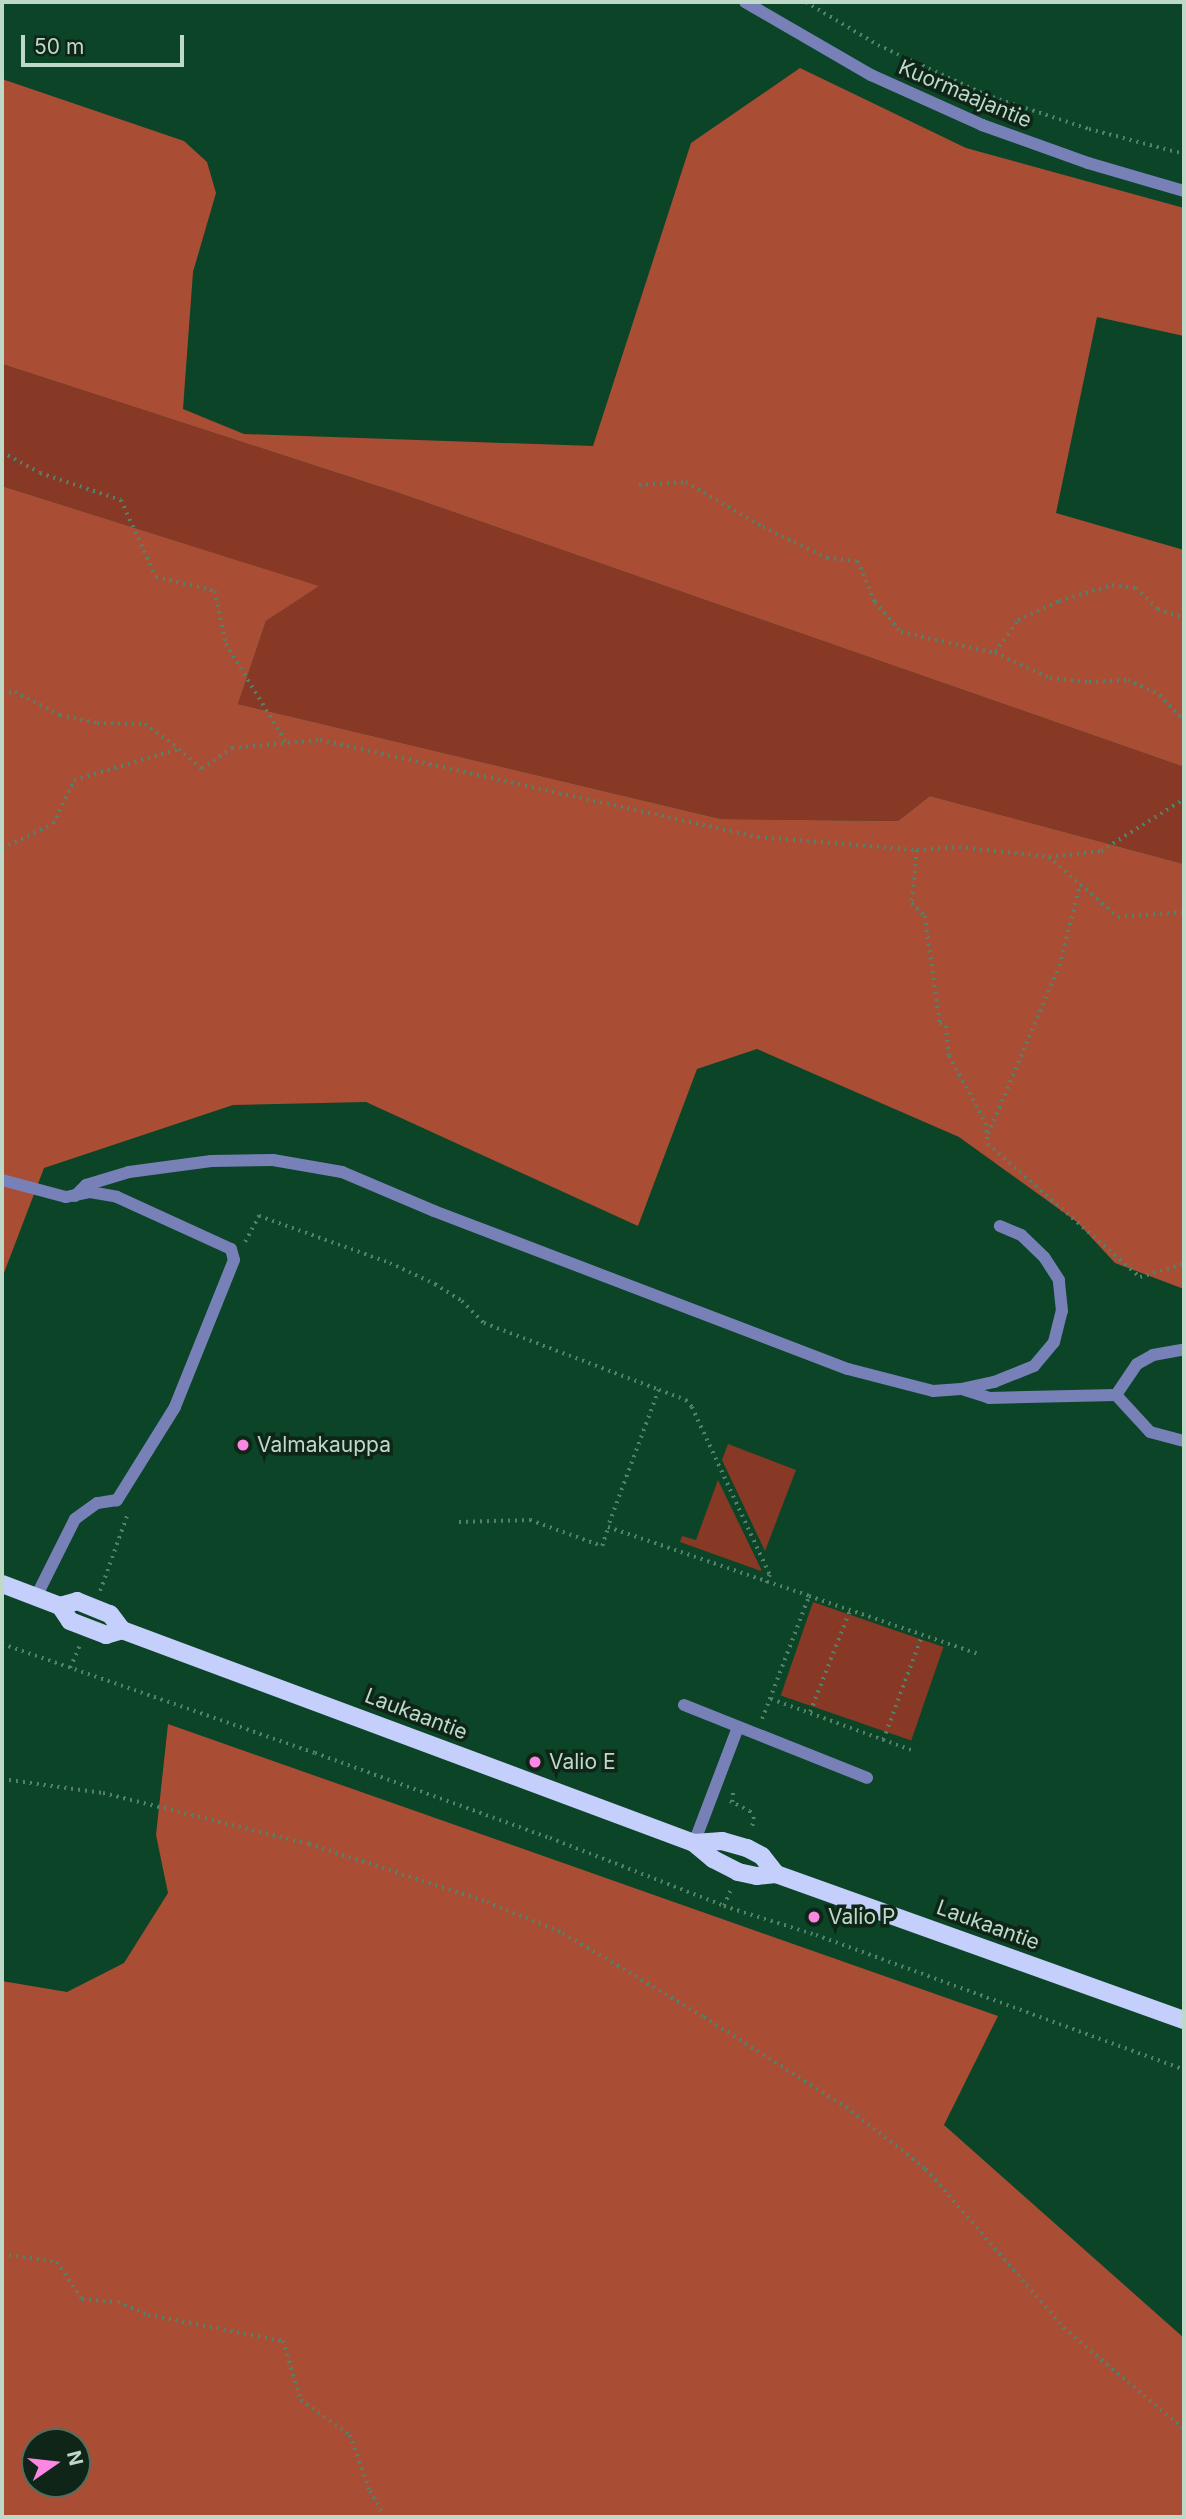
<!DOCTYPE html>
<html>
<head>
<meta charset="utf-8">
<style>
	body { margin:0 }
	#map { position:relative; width:1186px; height:2519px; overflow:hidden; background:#0b4427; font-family:Inter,sans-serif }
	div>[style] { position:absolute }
	.green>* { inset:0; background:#873925; transform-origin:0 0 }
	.forest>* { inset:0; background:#a94d35 }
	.path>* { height:3.5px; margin-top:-1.75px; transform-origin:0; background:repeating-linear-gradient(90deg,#548169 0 2px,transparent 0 7px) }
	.minor>* { height:12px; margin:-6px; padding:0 6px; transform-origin:6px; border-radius:6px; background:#7781b8 }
	.major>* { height:18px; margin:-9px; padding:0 9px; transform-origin:9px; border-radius:9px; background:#c5cffc }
	.dots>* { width:19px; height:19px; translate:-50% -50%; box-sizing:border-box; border:4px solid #0f2518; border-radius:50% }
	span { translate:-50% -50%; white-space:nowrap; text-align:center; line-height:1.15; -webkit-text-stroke:7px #0f2518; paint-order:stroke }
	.street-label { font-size:21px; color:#bed9c7 }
	.poi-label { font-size:21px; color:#bed9c7 }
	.left { translate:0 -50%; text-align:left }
	.frame { position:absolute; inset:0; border:4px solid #bed9c7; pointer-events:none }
	.north { position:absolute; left:21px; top:2428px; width:70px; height:70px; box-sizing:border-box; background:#0f2518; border:2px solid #556d5e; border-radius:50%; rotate:76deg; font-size:19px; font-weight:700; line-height:28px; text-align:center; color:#bed9c7 }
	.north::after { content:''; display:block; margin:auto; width:24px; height:32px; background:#fc86e4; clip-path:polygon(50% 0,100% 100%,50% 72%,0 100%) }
	.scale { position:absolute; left:21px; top:35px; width:163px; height:32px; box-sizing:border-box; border:4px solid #bed9c7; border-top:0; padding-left:9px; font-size:21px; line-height:24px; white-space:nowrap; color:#bed9c7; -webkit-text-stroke:5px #0f2518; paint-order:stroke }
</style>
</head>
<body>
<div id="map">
	<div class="green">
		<i style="clip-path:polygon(2px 364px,396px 492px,1184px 767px,1184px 864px,930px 796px,898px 821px,721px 819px,238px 704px,266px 621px,318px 586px,2px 486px)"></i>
		<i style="clip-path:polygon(728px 1444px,796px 1470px,765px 1551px,722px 1460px)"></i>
		<i style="clip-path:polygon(718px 1480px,761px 1569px,761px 1571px,680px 1542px,682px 1536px,696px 1540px)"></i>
		<i style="left:813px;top:1602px;width:138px;height:99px;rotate:19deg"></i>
	</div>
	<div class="forest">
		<i style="clip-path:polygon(800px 68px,966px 148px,1184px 208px,1184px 336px,1097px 317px,1056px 513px,1184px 550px,1184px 767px,396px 492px,2px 364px,2px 79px,184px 141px,207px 162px,216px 193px,193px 272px,183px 409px,244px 434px,593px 446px,691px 143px)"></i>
		<i style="clip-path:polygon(2px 486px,319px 586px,266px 621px,238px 704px,721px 819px,898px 821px,930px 796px,1184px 864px,1184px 1289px,1115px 1263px,1077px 1222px,959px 1137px,757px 1049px,697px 1069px,638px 1226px,366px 1102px,233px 1105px,44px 1168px,2px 1278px)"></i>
		<i style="clip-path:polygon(evenodd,168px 1724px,998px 2016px,944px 2125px,1184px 2338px,1184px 2517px,2px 2517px,2px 1981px,67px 1992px,124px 1963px,168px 1893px,156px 1835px,168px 1724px,35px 2442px,77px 2442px,77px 2484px,35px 2484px,35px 2442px)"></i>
	</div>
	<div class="path">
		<i style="left:806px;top:2px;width:84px;rotate:30.8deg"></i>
		<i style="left:878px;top:45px;width:119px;rotate:24.8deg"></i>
		<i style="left:986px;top:95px;width:108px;rotate:18.3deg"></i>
		<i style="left:1089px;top:129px;width:98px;rotate:14.7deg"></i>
		<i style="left:2px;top:452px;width:43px;rotate:28.9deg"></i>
		<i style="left:40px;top:473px;width:85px;rotate:18.4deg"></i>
		<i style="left:121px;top:500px;width:85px;rotate:65.6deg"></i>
		<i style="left:156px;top:577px;width:61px;rotate:13.3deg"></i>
		<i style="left:215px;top:591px;width:54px;rotate:78.3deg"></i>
		<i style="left:226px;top:644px;width:116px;rotate:58.4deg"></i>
		<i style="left:639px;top:485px;width:47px;rotate:-3.7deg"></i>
		<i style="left:686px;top:482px;width:89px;rotate:30.3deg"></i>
		<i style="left:763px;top:527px;width:71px;rotate:25.8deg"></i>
		<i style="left:827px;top:558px;width:31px;rotate:6deg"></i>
		<i style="left:858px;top:561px;width:44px;rotate:67.5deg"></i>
		<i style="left:875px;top:602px;width:40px;rotate:49deg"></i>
		<i style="left:901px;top:632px;width:96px;rotate:12.6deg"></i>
		<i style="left:995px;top:653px;width:60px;rotate:24.4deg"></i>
		<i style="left:1050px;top:678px;width:39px;rotate:6deg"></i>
		<i style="left:1089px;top:682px;width:39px;rotate:-3deg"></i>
		<i style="left:1128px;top:680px;width:35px;rotate:25deg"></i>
		<i style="left:1160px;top:695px;width:35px;rotate:47deg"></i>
		<i style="left:995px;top:652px;width:39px;rotate:-54deg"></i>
		<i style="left:1018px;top:620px;width:45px;rotate:-24.9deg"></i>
		<i style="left:1059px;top:601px;width:55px;rotate:-16.8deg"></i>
		<i style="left:1112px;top:585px;width:24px;rotate:7deg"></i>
		<i style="left:1136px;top:588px;width:30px;rotate:44deg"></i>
		<i style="left:1158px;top:609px;width:28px;rotate:19deg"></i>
		<i style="left:2px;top:693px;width:13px;rotate:-4deg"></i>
		<i style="left:15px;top:692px;width:51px;rotate:27.1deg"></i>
		<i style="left:60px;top:715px;width:38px;rotate:12deg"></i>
		<i style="left:97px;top:723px;width:48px;rotate:1.2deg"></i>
		<i style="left:145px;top:724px;width:41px;rotate:36deg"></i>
		<i style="left:2px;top:848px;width:56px;rotate:-25.2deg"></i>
		<i style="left:53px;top:824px;width:49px;rotate:-64.5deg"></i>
		<i style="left:74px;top:780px;width:109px;rotate:-16.4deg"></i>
		<i style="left:179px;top:749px;width:30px;rotate:41deg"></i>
		<i style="left:202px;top:769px;width:37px;rotate:-35deg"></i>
		<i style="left:232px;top:748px;width:88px;rotate:-5.2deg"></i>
		<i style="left:320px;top:740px;width:449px;rotate:12.5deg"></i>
		<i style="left:758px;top:837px;width:160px;rotate:4.7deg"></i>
		<i style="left:917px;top:850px;width:42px;rotate:-4.1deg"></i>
		<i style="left:959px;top:847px;width:91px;rotate:6.3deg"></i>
		<i style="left:1049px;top:857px;width:91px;rotate:41deg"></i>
		<i style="left:1118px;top:917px;width:66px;rotate:-4.3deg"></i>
		<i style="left:917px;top:850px;width:53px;rotate:95.4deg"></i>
		<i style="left:912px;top:903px;width:18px;rotate:45deg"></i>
		<i style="left:925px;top:916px;width:108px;rotate:82deg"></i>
		<i style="left:940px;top:1023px;width:7px;rotate:27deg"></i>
		<i style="left:946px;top:1026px;width:30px;rotate:84deg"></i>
		<i style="left:949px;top:1056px;width:77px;rotate:61.1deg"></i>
		<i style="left:986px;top:1123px;width:21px;rotate:85deg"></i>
		<i style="left:988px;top:1144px;width:202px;rotate:41.2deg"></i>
		<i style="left:1140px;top:1277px;width:46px;rotate:-16.5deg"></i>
		<i style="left:1049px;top:857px;width:52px;rotate:-6.6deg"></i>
		<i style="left:1101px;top:851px;width:98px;rotate:-32.1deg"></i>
		<i style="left:988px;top:1134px;width:182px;rotate:-67.1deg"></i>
		<i style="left:1059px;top:966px;width:85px;rotate:-75.6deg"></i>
		<i style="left:245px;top:1242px;width:30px;rotate:-62deg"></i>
		<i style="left:259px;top:1216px;width:139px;rotate:19.7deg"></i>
		<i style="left:390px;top:1263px;width:50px;rotate:25deg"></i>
		<i style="left:435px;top:1284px;width:32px;rotate:32deg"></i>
		<i style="left:462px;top:1301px;width:31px;rotate:45deg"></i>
		<i style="left:484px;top:1323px;width:187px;rotate:20.9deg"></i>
		<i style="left:659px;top:1390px;width:146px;rotate:110.4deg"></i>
		<i style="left:608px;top:1527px;width:213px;rotate:18.9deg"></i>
		<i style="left:659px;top:1390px;width:29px;rotate:20deg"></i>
		<i style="left:686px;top:1400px;width:9px;rotate:49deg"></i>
		<i style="left:692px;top:1407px;width:185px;rotate:65.1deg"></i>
		<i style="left:770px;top:1575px;width:9px;rotate:111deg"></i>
		<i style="left:459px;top:1522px;width:71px;rotate:-1.6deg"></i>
		<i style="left:530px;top:1520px;width:77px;rotate:19.9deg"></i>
		<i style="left:602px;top:1546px;width:20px;rotate:-72deg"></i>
		<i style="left:100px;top:1591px;width:83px;rotate:-70.3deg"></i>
		<i style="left:2px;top:1644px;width:331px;rotate:19.2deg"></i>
		<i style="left:315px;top:1753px;width:250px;rotate:19.9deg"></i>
		<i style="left:550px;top:1838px;width:187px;rotate:21.3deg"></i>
		<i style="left:724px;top:1906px;width:96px;rotate:17.5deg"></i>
		<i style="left:816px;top:1935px;width:392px;rotate:20.1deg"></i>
		<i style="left:70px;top:1668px;width:26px;rotate:-67deg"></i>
		<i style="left:771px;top:1699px;width:149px;rotate:20deg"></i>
		<i style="left:810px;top:1712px;width:110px;rotate:-68.6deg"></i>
		<i style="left:762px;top:1719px;width:132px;rotate:-69.1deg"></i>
		<i style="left:809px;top:1596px;width:182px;rotate:18.9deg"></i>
		<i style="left:883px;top:1740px;width:112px;rotate:-69.6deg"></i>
		<i style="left:2px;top:1779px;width:102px;rotate:7.9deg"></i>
		<i style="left:103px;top:1793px;width:212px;rotate:13.9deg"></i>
		<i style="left:309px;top:1844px;width:187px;rotate:18deg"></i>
		<i style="left:487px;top:1902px;width:82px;rotate:22.2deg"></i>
		<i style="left:563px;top:1933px;width:164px;rotate:30.8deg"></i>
		<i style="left:704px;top:2017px;width:168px;rotate:32.4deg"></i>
		<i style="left:846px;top:2107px;width:101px;rotate:37.8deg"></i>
		<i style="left:926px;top:2169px;width:211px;rotate:49deg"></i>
		<i style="left:1064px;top:2328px;width:157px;rotate:40.1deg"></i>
		<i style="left:730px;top:1801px;width:22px;rotate:27deg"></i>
		<i style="left:750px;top:1811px;width:7px;rotate:56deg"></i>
		<i style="left:754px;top:1817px;width:12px;rotate:99deg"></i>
		<i style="left:732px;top:1802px;width:12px;rotate:-85deg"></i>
		<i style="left:724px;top:1906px;width:18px;rotate:-68deg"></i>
		<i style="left:2px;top:2254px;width:56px;rotate:8.3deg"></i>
		<i style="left:57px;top:2262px;width:45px;rotate:56deg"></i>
		<i style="left:82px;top:2299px;width:36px;rotate:5deg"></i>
		<i style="left:118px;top:2302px;width:33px;rotate:23deg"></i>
		<i style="left:148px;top:2315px;width:137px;rotate:10.9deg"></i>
		<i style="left:283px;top:2341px;width:62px;rotate:73deg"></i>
		<i style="left:301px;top:2400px;width:60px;rotate:35.5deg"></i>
		<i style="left:350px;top:2435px;width:59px;rotate:70.3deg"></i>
		<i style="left:370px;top:2491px;width:30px;rotate:60deg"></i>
	</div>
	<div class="minor">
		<i style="left:745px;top:2px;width:146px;rotate:30.1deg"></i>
		<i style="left:871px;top:75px;width:122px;rotate:24.2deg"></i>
		<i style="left:982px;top:125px;width:113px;rotate:19.7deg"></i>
		<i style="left:1088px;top:163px;width:100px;rotate:16.3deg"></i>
		<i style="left:2px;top:1180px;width:66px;rotate:14.9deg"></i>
		<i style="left:66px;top:1197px;width:25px;rotate:-12deg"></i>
		<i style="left:90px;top:1192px;width:27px;rotate:10deg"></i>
		<i style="left:117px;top:1197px;width:125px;rotate:24.5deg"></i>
		<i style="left:231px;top:1249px;width:11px;rotate:75deg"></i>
		<i style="left:234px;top:1260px;width:158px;rotate:111.9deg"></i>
		<i style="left:175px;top:1407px;width:110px;rotate:121.9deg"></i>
		<i style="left:117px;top:1500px;width:20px;rotate:171deg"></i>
		<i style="left:97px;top:1503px;width:27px;rotate:144deg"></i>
		<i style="left:75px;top:1519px;width:87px;rotate:116.6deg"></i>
		<i style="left:75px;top:1196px;width:16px;rotate:-45deg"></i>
		<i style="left:86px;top:1185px;width:45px;rotate:-16.8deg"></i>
		<i style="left:129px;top:1172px;width:83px;rotate:-7.6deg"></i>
		<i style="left:211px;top:1161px;width:62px;rotate:-0.9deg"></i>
		<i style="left:273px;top:1160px;width:70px;rotate:9.9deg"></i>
		<i style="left:342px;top:1172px;width:100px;rotate:23deg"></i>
		<i style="left:434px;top:1211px;width:443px;rotate:20.9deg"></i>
		<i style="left:848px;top:1369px;width:88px;rotate:14.5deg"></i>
		<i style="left:933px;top:1391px;width:28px;rotate:-4deg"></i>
		<i style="left:961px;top:1389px;width:34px;rotate:-12deg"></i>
		<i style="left:994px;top:1382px;width:43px;rotate:-21.8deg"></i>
		<i style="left:1034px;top:1366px;width:31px;rotate:-50deg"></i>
		<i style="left:1054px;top:1342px;width:32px;rotate:-76deg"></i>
		<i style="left:1062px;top:1311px;width:31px;rotate:-96deg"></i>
		<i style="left:1059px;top:1280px;width:27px;rotate:-123deg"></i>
		<i style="left:1044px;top:1257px;width:32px;rotate:-136deg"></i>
		<i style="left:1021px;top:1235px;width:23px;rotate:-157deg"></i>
		<i style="left:962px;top:1389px;width:28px;rotate:18deg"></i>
		<i style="left:989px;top:1398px;width:127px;rotate:-1.4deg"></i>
		<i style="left:1116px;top:1395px;width:50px;rotate:47.4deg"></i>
		<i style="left:1150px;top:1432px;width:35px;rotate:15deg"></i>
		<i style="left:1116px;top:1395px;width:37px;rotate:-56deg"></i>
		<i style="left:1137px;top:1364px;width:18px;rotate:-29deg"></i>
		<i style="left:1153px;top:1355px;width:29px;rotate:-10deg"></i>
		<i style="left:684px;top:1705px;width:197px;rotate:21.7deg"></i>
		<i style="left:694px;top:1843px;width:124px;rotate:-69.2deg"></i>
	</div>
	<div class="major">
		<i style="left:2px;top:1584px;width:62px;rotate:20.8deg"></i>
		<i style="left:60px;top:1606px;width:18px;rotate:56deg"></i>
		<i style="left:70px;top:1621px;width:39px;rotate:21deg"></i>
		<i style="left:106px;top:1635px;width:17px;rotate:-17deg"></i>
		<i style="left:60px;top:1606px;width:18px;rotate:-16deg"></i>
		<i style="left:77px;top:1601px;width:35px;rotate:22deg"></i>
		<i style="left:110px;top:1614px;width:20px;rotate:53deg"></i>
		<i style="left:122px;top:1630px;width:610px;rotate:20.42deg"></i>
		<i style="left:694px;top:1843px;width:25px;rotate:40deg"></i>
		<i style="left:713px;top:1859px;width:28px;rotate:27deg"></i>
		<i style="left:738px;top:1872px;width:19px;rotate:12deg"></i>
		<i style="left:757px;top:1876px;width:19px;rotate:-6deg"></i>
		<i style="left:776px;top:1874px;width:433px;rotate:19.7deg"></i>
		<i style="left:694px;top:1843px;width:28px;rotate:-4deg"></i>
		<i style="left:722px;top:1841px;width:26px;rotate:16deg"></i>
		<i style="left:747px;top:1848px;width:17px;rotate:28deg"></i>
		<i style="left:762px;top:1856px;width:23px;rotate:52deg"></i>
	</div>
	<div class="dots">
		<i style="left:243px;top:1445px;background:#fc86e4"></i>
		<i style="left:535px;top:1762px;background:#fc86e4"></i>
		<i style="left:814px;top:1917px;background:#fc86e4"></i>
	</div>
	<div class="street-label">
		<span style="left:965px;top:94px;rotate:23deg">Kuormaajantie</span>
		<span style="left:416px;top:1714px;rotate:21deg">Laukaantie</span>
		<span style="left:988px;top:1925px;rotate:20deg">Laukaantie</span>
	</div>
	<div class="poi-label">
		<span class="left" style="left:257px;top:1445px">Valmakauppa</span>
		<span class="left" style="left:549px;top:1762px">Valio E</span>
		<span class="left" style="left:828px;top:1917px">Valio P</span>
	</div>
	<div class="frame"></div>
	<div class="north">N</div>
	<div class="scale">50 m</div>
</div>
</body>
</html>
